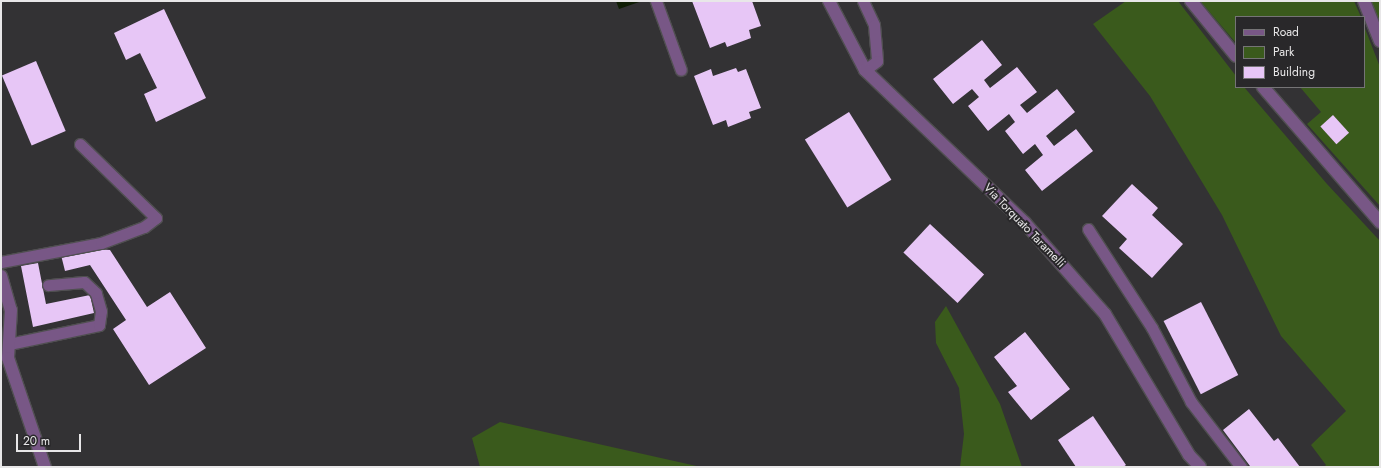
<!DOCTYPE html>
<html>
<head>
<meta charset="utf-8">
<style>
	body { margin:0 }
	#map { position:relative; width:1381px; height:468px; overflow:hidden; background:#333234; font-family:Jost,sans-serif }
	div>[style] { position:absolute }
	.green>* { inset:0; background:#3a5a1c }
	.water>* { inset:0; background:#0f1d04 }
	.building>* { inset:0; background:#e7c6f6; transform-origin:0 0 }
	.roads { filter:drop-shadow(1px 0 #504f51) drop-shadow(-1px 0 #504f51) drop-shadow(0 1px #504f51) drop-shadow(0 -1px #504f51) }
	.lane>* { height:11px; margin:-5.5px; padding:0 5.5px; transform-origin:5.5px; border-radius:5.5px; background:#785786 }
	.street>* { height:12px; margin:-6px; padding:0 6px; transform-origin:6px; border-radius:6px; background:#785786 }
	span { translate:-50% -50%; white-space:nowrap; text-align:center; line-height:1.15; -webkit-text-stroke:4px #29282a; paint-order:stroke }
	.street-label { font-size:12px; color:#e8e7e8 }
	.frame { position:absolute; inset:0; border:2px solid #e8e7e8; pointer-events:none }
	.legend { position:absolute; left:1235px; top:16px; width:130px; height:72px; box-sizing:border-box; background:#29282a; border:1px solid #757476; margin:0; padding:5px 7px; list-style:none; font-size:12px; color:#e8e7e8 }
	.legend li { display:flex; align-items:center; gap:8px; height:20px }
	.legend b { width:20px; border:1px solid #757476 }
	.scale { position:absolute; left:16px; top:434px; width:65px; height:18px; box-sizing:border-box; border:2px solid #e8e7e8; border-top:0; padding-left:5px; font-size:12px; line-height:14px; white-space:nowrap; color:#e8e7e8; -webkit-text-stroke:3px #29282a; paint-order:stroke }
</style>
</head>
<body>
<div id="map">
	<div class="green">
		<i style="clip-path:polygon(1126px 1px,1178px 1px,1236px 76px,1236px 87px,1244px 87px,1327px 184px,1380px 241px,1380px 467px,1324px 467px,1326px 465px,1311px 445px,1346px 411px,1281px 336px,1222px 215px,1150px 96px,1093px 24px)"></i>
		<i style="clip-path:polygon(1200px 1px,1354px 1px,1361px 17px,1236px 17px,1236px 43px)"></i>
		<i style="clip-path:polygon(1370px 1px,1380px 1px,1380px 22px)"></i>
		<i style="clip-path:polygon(1364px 26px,1380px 67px,1380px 206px,1307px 124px,1321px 112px,1300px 87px,1364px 87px)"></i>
		<i style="clip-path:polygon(946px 306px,1000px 404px,1022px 467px,960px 467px,964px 434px,959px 388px,936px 343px,935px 322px)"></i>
		<i style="clip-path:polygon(500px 422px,701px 467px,480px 467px,472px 438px)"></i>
	</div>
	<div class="water">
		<i style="clip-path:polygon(616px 1px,642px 1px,619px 9px)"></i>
	</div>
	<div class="building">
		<i style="clip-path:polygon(692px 1px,752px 1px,761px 26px,749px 30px,751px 38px,727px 47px,725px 42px,710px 48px)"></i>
		<i style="clip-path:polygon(164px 9px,206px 98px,156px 122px,144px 94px,157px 88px,140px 53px,126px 60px,114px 33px)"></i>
		<i style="clip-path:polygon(982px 40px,1002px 65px,984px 80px,990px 88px,1017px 67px,1037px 92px,1020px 105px,1027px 113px,1057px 89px,1075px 112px,1046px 136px,1054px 146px,1076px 129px,1093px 151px,1042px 191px,1025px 170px,1043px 155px,1035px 144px,1023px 154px,1005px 131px,1015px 122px,1009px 114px,988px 131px,968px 106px,979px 97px,972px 89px,953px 104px,933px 79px)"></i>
		<i style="left:36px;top:61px;width:76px;height:37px;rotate:67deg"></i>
		<i style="clip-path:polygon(736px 68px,738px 72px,746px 69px,761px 108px,749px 112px,751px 118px,728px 127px,726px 120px,713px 125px,694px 76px,711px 69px,713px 76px)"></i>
		<i style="left:849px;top:112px;width:80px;height:52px;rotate:58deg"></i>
		<i style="left:1333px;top:115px;width:24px;height:17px;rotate:48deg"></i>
		<i style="clip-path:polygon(1132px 184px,1158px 208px,1152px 215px,1183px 244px,1152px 278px,1119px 248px,1127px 239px,1102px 216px)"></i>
		<i style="left:930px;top:224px;width:74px;height:39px;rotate:43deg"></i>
		<i style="clip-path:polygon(94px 249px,110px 250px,147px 307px,170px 292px,206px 348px,149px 385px,113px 329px,126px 320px,90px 265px,65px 271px,61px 255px)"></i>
		<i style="clip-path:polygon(38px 263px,46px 304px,90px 295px,94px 313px,33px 327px,21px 266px)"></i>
		<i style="left:1201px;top:302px;width:82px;height:42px;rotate:63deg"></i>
		<i style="clip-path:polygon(1025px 332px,1070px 389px,1031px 420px,1008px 392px,1017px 386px,994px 357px)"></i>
		<i style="clip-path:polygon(1249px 409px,1274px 441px,1278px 438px,1300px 467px,1250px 466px,1223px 430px)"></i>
		<i style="clip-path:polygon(1093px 416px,1126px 465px,1123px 467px,1076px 467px,1058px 440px)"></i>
	</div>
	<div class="roads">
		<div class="lane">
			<i style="left:656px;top:1px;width:73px;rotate:70.1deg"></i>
			<i style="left:863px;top:1px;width:26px;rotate:65deg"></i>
			<i style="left:874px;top:25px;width:36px;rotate:85deg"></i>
			<i style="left:877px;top:61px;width:15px;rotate:143deg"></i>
			<i style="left:1088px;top:229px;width:118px;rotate:57.1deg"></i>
			<i style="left:1152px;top:328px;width:84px;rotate:62.2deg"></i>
			<i style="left:1191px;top:402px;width:82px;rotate:52.4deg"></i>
			<i style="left:1px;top:262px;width:102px;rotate:-10.8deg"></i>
			<i style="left:101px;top:243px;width:46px;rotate:-20.4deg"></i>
			<i style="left:144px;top:227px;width:15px;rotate:-37deg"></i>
			<i style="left:156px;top:218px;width:106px;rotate:-135.8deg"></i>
			<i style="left:9px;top:344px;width:92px;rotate:-11.9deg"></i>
			<i style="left:99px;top:325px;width:14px;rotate:-82deg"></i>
			<i style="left:101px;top:311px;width:19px;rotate:-106deg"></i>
			<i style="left:96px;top:293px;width:16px;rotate:-137deg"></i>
			<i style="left:84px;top:282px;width:36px;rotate:175deg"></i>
		</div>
		<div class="street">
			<i style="left:829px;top:1px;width:78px;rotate:62.4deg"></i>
			<i style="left:865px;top:70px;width:221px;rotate:43.7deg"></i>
			<i style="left:1025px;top:223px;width:121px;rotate:48.7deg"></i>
			<i style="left:1105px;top:314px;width:164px;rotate:59.2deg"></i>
			<i style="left:1189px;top:455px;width:16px;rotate:47deg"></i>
			<i style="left:1191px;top:1px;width:71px;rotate:50.7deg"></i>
			<i style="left:1364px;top:1px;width:43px;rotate:68.2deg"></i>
			<i style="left:1263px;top:87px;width:179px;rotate:49.1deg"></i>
			<i style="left:1px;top:276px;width:35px;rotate:74deg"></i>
			<i style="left:11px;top:310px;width:48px;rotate:93.6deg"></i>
			<i style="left:8px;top:358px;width:115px;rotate:71.3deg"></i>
		</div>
	</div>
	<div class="street-label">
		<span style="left:1024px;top:226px;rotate:46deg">Via Torquato Taramelli</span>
	</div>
	<div class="frame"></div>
	<ul class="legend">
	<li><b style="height:5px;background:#785786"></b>Road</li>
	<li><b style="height:11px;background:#3a5a1c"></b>Park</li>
	<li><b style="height:11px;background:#e7c6f6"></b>Building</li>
	</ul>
	<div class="scale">20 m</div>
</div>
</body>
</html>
